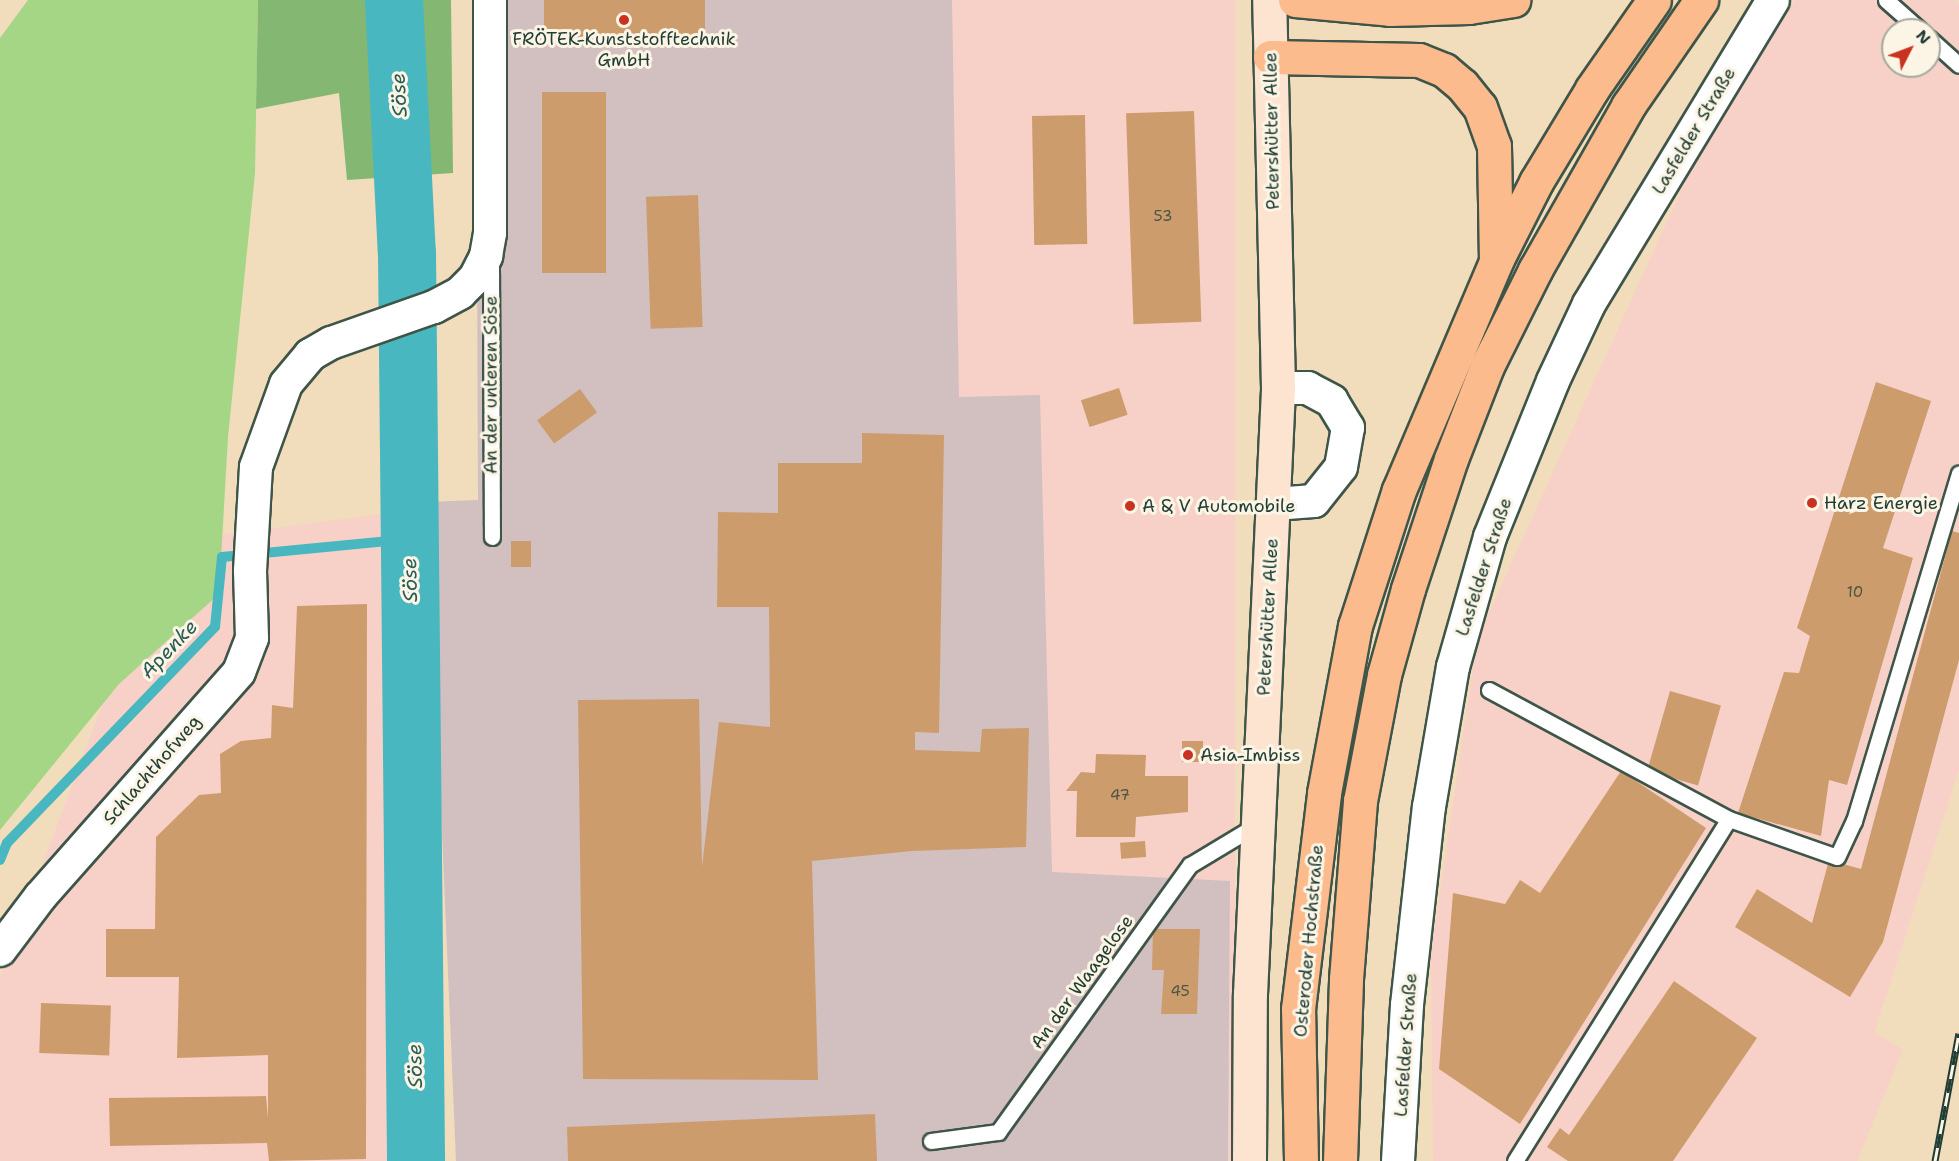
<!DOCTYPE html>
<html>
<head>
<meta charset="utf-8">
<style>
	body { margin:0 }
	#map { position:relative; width:1959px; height:1161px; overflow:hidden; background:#f1dcbb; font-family:"Shantell Sans",sans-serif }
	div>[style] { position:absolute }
	.built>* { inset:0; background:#f7d1c8; transform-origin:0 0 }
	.industrial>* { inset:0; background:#d2bfc0 }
	.green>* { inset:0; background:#a4d685 }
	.forest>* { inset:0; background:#83b772 }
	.stream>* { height:10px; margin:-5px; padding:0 5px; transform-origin:5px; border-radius:5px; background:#48b7bf }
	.river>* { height:58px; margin:-29px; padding:0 29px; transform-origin:29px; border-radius:29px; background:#48b7bf }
	.building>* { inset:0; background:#cd9c6d; transform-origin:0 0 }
	.roads { filter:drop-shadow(2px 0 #3e5548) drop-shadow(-2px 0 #3e5548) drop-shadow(0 2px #3e5548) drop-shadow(0 -2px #3e5548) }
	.lane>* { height:15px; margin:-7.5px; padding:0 7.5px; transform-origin:7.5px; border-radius:7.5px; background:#fff }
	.street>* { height:32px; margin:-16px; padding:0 16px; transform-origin:16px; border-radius:16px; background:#fff }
	.secondary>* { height:33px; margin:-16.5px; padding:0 16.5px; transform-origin:16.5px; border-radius:16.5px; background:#fde4d1 }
	.highway>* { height:33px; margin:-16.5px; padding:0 16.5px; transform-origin:16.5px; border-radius:16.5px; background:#fbbb8d }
	.rail>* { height:7px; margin-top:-3.5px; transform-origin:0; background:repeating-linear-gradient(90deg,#fcf5e5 0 14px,#1f3d34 0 28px); box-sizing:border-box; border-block:2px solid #1f3d34 }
	.dots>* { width:16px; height:16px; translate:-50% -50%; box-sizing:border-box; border:3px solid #fcf5e5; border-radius:50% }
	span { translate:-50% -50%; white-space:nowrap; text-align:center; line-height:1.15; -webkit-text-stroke:6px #fcf5e5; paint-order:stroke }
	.number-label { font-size:15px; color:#4a5542 }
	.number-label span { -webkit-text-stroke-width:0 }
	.poi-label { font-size:18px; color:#1f3d34 }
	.left { translate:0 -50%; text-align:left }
	.street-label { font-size:18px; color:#1f3d34 }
	.water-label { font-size:20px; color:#295c57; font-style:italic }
	.north { position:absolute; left:1881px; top:18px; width:60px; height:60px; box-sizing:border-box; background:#fcf5e5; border:2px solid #a4ab9e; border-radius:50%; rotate:48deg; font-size:16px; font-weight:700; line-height:24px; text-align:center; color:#1f3d34 }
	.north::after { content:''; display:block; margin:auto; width:21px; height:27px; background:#c8321e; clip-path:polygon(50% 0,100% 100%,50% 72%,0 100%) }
</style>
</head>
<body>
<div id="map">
	<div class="built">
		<i style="left:952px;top:0;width:283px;height:1161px"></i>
		<i style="clip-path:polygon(evenodd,1795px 0,1955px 0,1959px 4px,1959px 769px,1874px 1033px,1903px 1049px,1857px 1161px,1433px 1161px,1431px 953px,1477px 639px,1710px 127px,1795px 0,1893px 30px,1929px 30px,1929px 66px,1893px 66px,1893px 30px)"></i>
		<i style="clip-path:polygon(391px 513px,397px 1161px,0 1161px,0 978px,163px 542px)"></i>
	</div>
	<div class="industrial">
		<i style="clip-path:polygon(476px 0,952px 0,959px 397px,1040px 395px,1052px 872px,1230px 881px,1228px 1161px,456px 1161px,428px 502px,478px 500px)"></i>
	</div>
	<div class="green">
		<i style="clip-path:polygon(28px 0,258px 0,255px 173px,228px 437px,219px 594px,119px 684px,0 830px,0 38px)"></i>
	</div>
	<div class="forest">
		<i style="clip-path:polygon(258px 0,451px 0,453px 173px,347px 180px,339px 93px,256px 109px)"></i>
	</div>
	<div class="stream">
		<i style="left:0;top:860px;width:18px;rotate:-68deg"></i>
		<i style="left:7px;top:843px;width:300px;rotate:-46.1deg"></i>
		<i style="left:215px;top:627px;width:70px;rotate:-84.3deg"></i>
		<i style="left:222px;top:557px;width:189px;rotate:-5.5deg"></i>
	</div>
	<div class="river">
		<i style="left:394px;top:0;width:253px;rotate:87.1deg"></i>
		<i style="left:407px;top:253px;width:908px;rotate:89.43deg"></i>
	</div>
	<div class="building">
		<i style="left:544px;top:0;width:161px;height:40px"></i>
		<i style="left:542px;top:92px;width:64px;height:181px"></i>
		<i style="left:1194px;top:111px;width:211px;height:68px;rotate:88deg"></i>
		<i style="left:1085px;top:115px;width:129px;height:53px;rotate:89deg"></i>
		<i style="left:698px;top:195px;width:132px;height:52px;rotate:88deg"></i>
		<i style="clip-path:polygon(1876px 382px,1931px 401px,1883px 548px,1913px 558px,1847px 785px,1829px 780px,1821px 836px,1738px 813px,1784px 672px,1799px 673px,1810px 636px,1797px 628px)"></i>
		<i style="left:1119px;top:388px;width:28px;height:40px;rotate:72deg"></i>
		<i style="left:580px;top:389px;width:29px;height:53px;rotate:54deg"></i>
		<i style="clip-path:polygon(862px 433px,944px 435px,939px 733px,915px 732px,915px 750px,980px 752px,982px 729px,1029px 728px,1026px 847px,912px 851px,812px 861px,818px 1080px,583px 1079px,578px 700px,699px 699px,702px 867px,719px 722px,770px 727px,769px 607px,717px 607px,718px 512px,778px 513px,778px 463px,862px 463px)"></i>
		<i style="clip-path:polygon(1952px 531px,1959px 533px,1959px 660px,1883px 942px,1850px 997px,1735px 927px,1757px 889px,1812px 923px,1829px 860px,1861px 869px)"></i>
		<i style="left:511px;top:541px;width:20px;height:26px"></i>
		<i style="clip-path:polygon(367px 604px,366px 1159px,269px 1161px,267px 1143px,110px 1146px,109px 1098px,266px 1096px,268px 1118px,268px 1055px,177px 1058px,179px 977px,106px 977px,106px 929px,155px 929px,156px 837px,199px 795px,221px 793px,220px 754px,241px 741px,271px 738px,272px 705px,293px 708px,297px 606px)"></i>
		<i style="left:1670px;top:691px;width:53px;height:83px;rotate:16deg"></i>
		<i style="left:1182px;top:741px;width:21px;height:21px"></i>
		<i style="clip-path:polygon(1096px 754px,1146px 755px,1145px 776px,1188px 776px,1188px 812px,1136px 817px,1135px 837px,1076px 837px,1077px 791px,1066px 791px,1081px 772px,1095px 773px)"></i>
		<i style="clip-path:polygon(1621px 771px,1706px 828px,1520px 1124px,1439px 1069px,1453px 893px,1505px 904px,1520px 880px,1540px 893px)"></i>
		<i style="left:1145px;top:841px;width:16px;height:25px;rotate:86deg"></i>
		<i style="clip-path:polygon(1153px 929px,1200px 929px,1197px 1014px,1161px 1014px,1164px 970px,1152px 970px)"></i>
		<i style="clip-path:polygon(1674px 981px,1757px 1038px,1673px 1161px,1568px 1161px,1547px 1147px,1560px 1128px,1569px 1135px)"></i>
		<i style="left:41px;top:1003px;width:70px;height:50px;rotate:2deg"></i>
		<i style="clip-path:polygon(875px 1114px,877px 1161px,568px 1161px,567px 1127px)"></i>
	</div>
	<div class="roads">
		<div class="lane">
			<i style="left:1886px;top:0;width:45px;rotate:41.4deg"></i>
			<i style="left:1929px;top:38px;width:40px;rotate:42deg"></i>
			<i style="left:491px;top:264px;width:273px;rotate:89.8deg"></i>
			<i style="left:1489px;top:690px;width:272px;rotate:28.3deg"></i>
			<i style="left:931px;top:1141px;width:68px;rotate:-7.7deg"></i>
			<i style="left:998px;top:1132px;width:329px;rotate:-54.3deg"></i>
			<i style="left:1190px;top:865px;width:79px;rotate:-31.1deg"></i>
			<i style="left:1515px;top:1161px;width:403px;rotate:-58deg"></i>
			<i style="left:1729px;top:819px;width:114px;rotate:19.4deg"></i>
			<i style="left:1837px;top:857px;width:40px;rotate:-65deg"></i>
			<i style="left:1854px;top:821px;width:363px;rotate:-73.2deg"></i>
		</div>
		<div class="street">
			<i style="left:1274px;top:504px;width:40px;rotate:-4.3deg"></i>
			<i style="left:1314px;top:501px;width:43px;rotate:-51.5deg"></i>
			<i style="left:1341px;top:467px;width:40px;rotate:-80deg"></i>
			<i style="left:1348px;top:428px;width:31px;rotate:-121deg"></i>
			<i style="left:1332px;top:401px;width:27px;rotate:-152deg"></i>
			<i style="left:1308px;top:388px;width:30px;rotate:180deg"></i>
			<i style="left:0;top:950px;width:66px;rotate:-53deg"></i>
			<i style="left:40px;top:897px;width:300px;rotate:-48.5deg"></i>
			<i style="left:239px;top:672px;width:36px;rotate:-69deg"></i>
			<i style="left:252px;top:638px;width:67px;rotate:-91.7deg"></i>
			<i style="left:250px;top:571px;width:104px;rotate:-86.7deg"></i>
			<i style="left:256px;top:467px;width:88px;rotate:-70.1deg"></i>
			<i style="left:286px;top:384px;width:38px;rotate:-50deg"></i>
			<i style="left:310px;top:355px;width:24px;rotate:-30deg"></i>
			<i style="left:331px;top:343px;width:109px;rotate:-19.3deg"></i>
			<i style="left:434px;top:307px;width:30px;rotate:-28deg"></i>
			<i style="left:460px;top:293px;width:21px;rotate:-45deg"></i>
			<i style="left:475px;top:278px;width:25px;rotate:-63deg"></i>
			<i style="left:486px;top:256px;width:23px;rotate:-80deg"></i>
			<i style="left:490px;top:233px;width:233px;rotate:-90deg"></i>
			<i style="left:1398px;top:1161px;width:156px;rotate:-86.7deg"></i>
			<i style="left:1407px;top:1005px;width:199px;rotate:-83.7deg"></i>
			<i style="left:1429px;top:807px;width:142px;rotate:-80.3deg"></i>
			<i style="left:1453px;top:667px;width:135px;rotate:-74.1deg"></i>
			<i style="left:1490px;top:537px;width:168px;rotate:-68deg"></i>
			<i style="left:1553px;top:381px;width:85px;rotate:-64.9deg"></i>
			<i style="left:1589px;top:304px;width:355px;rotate:-58.8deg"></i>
		</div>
		<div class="secondary">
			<i style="left:1249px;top:1161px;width:167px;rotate:-89.7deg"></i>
			<i style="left:1250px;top:994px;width:607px;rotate:-87.35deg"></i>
			<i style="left:1278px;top:388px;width:388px;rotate:-91.3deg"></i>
		</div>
		<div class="highway">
			<i style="left:1295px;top:0;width:95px;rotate:5.4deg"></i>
			<i style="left:1390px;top:9px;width:79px;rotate:-1.5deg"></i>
			<i style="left:1469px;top:7px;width:45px;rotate:-9deg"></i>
			<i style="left:1270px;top:57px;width:149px;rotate:1.2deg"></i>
			<i style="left:1419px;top:60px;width:27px;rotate:22deg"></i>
			<i style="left:1444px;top:70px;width:23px;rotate:40deg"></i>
			<i style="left:1462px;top:85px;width:28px;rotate:51deg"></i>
			<i style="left:1480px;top:107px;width:41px;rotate:70.3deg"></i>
			<i style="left:1494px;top:146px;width:110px;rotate:89deg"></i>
			<i style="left:1301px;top:1161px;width:152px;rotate:-91.1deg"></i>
			<i style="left:1298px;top:1009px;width:218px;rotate:-83.1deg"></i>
			<i style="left:1324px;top:793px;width:170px;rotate:-79.5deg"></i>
			<i style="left:1355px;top:626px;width:143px;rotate:-72.1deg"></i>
			<i style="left:1399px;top:490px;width:249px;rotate:-67deg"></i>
			<i style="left:1496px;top:261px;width:89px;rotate:-63.1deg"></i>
			<i style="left:1536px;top:182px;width:109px;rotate:-58.9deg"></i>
			<i style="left:1592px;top:89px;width:108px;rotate:-55.1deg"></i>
			<i style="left:1340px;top:1161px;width:182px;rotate:-88.1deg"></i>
			<i style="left:1346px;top:979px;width:179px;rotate:-85.5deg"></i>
			<i style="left:1360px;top:801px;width:128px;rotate:-79.2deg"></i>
			<i style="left:1384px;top:675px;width:89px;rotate:-74.4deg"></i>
			<i style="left:1408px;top:589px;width:137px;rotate:-71.7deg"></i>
			<i style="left:1451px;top:459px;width:100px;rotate:-68.8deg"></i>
			<i style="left:1487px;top:366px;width:107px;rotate:-63.4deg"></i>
			<i style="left:1535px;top:270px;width:189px;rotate:-60.4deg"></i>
			<i style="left:1628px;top:106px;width:129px;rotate:-55.4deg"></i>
		</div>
	</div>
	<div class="rail">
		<i style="left:1935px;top:1161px;width:130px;rotate:-79.4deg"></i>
	</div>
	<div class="dots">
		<i style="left:624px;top:20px;background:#c8321e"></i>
		<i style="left:1812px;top:503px;background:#c8321e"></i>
		<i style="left:1130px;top:506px;background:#c8321e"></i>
		<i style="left:1188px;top:755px;background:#c8321e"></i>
	</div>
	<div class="number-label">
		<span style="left:1163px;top:217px">53</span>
		<span style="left:1855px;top:593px">10</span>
		<span style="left:1120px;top:796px">47</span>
		<span style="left:1180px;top:992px">45</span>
	</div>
	<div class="poi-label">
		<span style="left:624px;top:50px">FRÖTEK-Kunststofftechnik<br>GmbH</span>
		<span class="left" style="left:1824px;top:503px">Harz Energie</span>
		<span class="left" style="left:1142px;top:506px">A &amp; V Automobile</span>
		<span class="left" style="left:1200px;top:755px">Asia-Imbiss</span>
	</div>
	<div class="street-label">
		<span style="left:1272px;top:131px;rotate:-91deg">Petershütter Allee</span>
		<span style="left:1694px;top:131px;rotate:-59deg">Lasfelder Straße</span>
		<span style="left:491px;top:385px;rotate:-90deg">An der unteren Söse</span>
		<span style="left:1484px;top:567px;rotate:-72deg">Lasfelder Straße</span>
		<span style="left:1268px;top:617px;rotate:-87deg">Petershütter Allee</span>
		<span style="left:152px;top:770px;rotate:-49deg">Schlachthofweg</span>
		<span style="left:1309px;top:941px;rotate:-85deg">Osteroder Hochstraße</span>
		<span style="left:1082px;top:982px;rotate:-54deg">An der Waagelose</span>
		<span style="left:1406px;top:1045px;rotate:-86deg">Lasfelder Straße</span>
	</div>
	<div class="water-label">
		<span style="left:399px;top:95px;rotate:-93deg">Söse</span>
		<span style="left:410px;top:580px;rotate:-91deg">Söse</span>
		<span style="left:169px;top:649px;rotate:-46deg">Apenke</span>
		<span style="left:415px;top:1066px;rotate:-91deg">Söse</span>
	</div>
	<div class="north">N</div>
</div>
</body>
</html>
